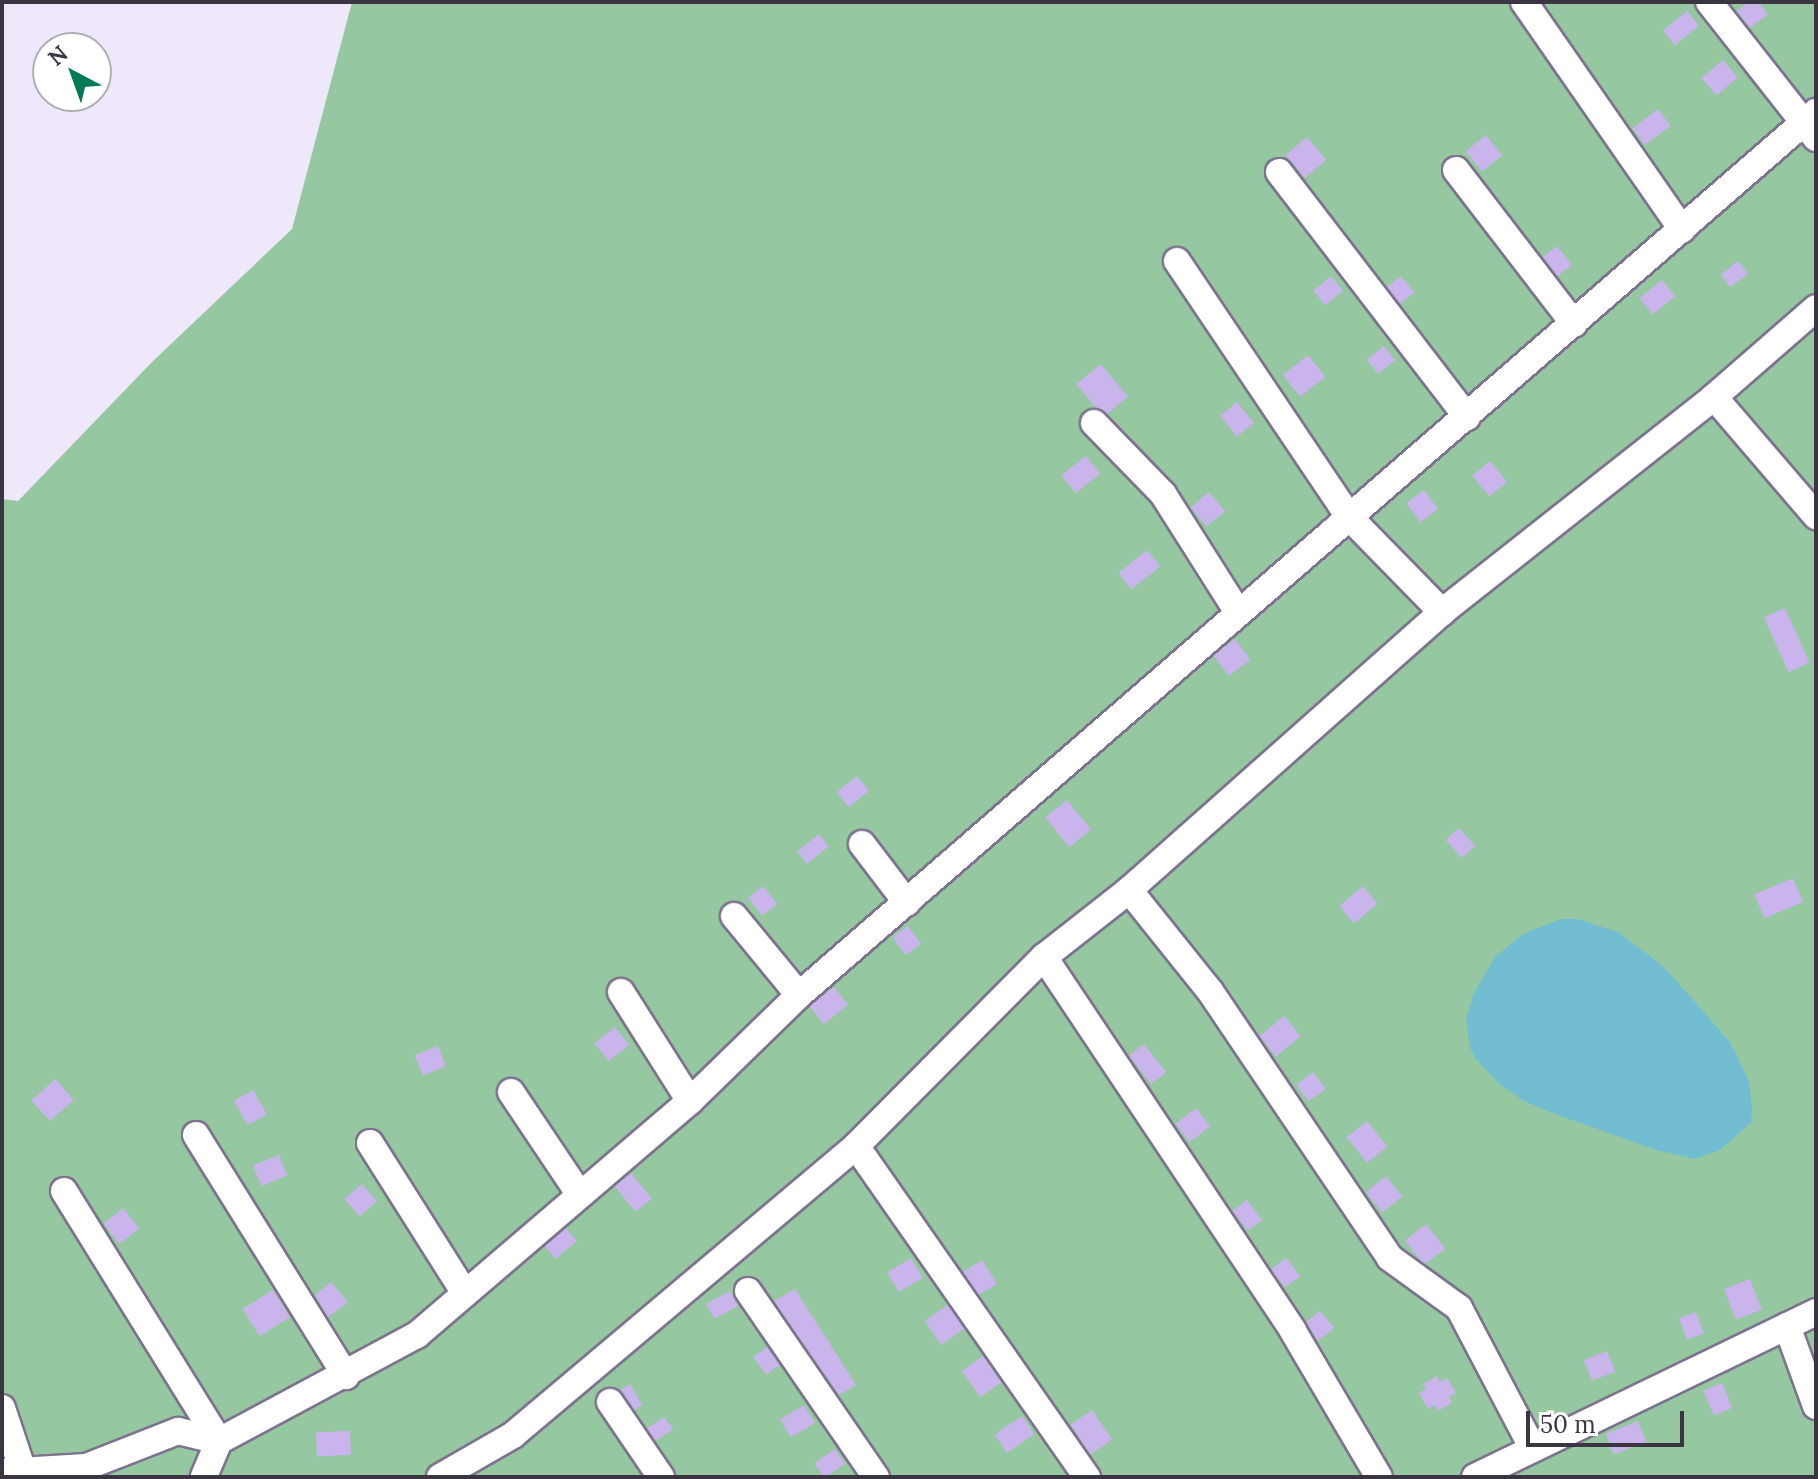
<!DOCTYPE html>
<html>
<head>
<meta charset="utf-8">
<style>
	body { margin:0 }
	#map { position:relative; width:1818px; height:1479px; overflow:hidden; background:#efe8fb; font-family:Lora,serif }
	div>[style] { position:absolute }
	.green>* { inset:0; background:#95c8a0 }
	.water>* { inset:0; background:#73bdd2 }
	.building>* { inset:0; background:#c9b4eb; transform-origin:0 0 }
	.roads { filter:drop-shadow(2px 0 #7d738e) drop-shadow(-2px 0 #7d738e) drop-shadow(0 2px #7d738e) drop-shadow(0 -2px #7d738e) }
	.minor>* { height:26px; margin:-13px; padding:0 13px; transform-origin:13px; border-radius:13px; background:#fff }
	span { translate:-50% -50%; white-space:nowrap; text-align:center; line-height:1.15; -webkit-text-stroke:6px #fff; paint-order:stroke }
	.frame { position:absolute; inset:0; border:4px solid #3a3541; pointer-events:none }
	.north { position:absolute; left:32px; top:32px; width:80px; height:80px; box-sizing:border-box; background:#fff; border:2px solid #b0aeb3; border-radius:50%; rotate:319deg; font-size:22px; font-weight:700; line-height:32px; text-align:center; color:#3a3541 }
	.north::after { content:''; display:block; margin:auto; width:28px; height:36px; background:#007a57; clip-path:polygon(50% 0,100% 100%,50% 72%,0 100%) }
	.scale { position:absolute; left:1526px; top:1411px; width:158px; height:36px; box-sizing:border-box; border:4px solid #3a3541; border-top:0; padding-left:10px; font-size:24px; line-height:28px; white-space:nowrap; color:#3a3541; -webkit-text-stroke:6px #fff; paint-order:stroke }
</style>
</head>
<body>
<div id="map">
	<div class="green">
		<i style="clip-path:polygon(352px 2px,1816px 2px,1816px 1477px,2px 1477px,2px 499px,18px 501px,152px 362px,292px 229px)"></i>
	</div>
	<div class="water">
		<i style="clip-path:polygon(1561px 919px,1577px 919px,1618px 932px,1664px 967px,1730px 1042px,1749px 1081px,1752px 1110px,1751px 1123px,1720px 1150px,1695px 1159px,1656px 1150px,1547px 1111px,1522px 1100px,1497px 1082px,1476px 1059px,1470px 1048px,1466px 1018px,1474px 993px,1495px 957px,1523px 934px)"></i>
	</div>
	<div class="building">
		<i style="clip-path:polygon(1748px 2px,1758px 2px,1768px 14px,1750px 28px,1737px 11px)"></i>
		<i style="left:1687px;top:11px;width:19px;height:31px;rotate:51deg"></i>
		<i style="left:1723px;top:60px;width:23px;height:28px;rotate:50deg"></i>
		<i style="left:1658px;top:109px;width:21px;height:32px;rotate:53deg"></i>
		<i style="left:1486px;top:135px;width:26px;height:26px;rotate:51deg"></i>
		<i style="left:1307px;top:137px;width:30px;height:28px;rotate:50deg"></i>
		<i style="left:1557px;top:246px;width:24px;height:18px;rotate:52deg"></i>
		<i style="left:1738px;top:261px;width:16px;height:22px;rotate:52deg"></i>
		<i style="left:1331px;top:276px;width:19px;height:23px;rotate:51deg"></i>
		<i style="left:1401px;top:276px;width:21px;height:18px;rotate:51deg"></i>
		<i style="left:1662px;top:280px;width:21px;height:29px;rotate:51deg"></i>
		<i style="left:1384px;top:346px;width:18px;height:22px;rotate:52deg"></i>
		<i style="left:1308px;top:355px;width:28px;height:32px;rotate:52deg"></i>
		<i style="clip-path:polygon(1101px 364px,1128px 397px,1107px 414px,1095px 407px,1076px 384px)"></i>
		<i style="left:1237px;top:402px;width:27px;height:22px;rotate:51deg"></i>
		<i style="left:1086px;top:456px;width:23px;height:31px;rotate:52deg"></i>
		<i style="left:1490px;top:461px;width:27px;height:23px;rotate:51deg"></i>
		<i style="left:1424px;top:490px;width:24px;height:22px;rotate:54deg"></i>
		<i style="left:1209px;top:492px;width:25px;height:24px;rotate:50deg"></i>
		<i style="left:1147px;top:550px;width:21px;height:37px;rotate:51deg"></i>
		<i style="left:1785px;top:608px;width:60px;height:23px;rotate:66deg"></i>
		<i style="left:1235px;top:639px;width:26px;height:27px;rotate:53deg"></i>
		<i style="left:857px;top:776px;width:19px;height:26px;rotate:51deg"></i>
		<i style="left:1067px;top:800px;width:38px;height:28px;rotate:51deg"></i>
		<i style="left:1459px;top:828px;width:24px;height:18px;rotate:48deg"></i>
		<i style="left:819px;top:834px;width:16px;height:28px;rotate:52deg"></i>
		<i style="left:1793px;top:878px;width:26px;height:42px;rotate:67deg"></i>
		<i style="left:763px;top:886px;width:23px;height:19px;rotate:52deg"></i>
		<i style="left:1363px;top:886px;width:23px;height:31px;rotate:50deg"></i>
		<i style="left:908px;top:926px;width:22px;height:19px;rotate:54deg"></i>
		<i style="left:834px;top:987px;width:23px;height:31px;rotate:52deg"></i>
		<i style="left:1284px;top:1016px;width:26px;height:32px;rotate:50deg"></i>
		<i style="left:615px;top:1027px;width:23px;height:26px;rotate:52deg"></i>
		<i style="left:1144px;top:1044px;width:36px;height:19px;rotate:52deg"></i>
		<i style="left:438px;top:1046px;width:22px;height:25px;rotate:69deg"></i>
		<i style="left:1313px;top:1072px;width:21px;height:21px;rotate:53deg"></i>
		<i style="left:55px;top:1079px;width:28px;height:32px;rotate:48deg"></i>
		<i style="left:253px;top:1090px;width:28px;height:22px;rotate:60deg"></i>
		<i style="left:1196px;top:1108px;width:23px;height:26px;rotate:52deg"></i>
		<i style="left:1367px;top:1121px;width:33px;height:26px;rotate:52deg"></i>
		<i style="left:279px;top:1155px;width:22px;height:28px;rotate:68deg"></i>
		<i style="left:631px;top:1173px;width:33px;height:21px;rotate:51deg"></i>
		<i style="left:1386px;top:1176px;width:26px;height:26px;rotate:51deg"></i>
		<i style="left:362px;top:1184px;width:23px;height:23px;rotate:49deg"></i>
		<i style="left:1247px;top:1200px;width:25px;height:18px;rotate:53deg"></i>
		<i style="left:123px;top:1208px;width:26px;height:25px;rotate:51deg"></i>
		<i style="left:1426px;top:1224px;width:31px;height:27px;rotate:52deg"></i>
		<i style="left:566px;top:1228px;width:17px;height:28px;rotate:50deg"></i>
		<i style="left:911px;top:1258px;width:23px;height:28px;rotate:59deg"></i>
		<i style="left:1286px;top:1258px;width:23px;height:19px;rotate:52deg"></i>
		<i style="left:982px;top:1260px;width:28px;height:22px;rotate:58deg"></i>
		<i style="left:1750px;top:1279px;width:33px;height:28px;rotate:69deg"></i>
		<i style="clip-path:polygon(331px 1282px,348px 1302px,328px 1317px,315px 1295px)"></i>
		<i style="clip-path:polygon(795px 1289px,856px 1385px,839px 1395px,774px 1301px)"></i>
		<i style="left:273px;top:1290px;width:32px;height:36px;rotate:58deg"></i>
		<i style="left:730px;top:1291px;width:17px;height:27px;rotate:62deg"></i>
		<i style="left:948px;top:1305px;width:29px;height:28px;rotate:56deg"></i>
		<i style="clip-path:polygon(1320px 1311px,1334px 1328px,1318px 1341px,1306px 1322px)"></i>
		<i style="left:1696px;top:1312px;width:23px;height:18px;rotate:70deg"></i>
		<i style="left:767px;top:1347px;width:22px;height:17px;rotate:54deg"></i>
		<i style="left:1607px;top:1351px;width:22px;height:25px;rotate:68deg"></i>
		<i style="left:983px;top:1356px;width:32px;height:26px;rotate:55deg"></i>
		<i style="clip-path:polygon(1437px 1376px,1440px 1382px,1447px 1378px,1456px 1393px,1449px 1397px,1452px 1403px,1438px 1411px,1435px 1405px,1428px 1409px,1419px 1393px,1426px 1389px,1423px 1384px)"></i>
		<i style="left:1722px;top:1383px;width:27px;height:20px;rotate:68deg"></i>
		<i style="clip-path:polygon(630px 1384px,642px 1405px,634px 1410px,620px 1390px)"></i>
		<i style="left:804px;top:1405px;width:21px;height:28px;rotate:59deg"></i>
		<i style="left:1092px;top:1410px;width:36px;height:26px;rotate:56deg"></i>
		<i style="left:1022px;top:1416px;width:22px;height:33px;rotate:56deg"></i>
		<i style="left:665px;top:1417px;width:15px;height:21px;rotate:58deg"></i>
		<i style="left:1638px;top:1421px;width:22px;height:35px;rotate:68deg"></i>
		<i style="left:350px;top:1431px;width:24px;height:34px;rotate:88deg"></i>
		<i style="left:835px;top:1449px;width:18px;height:25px;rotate:56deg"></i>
	</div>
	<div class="roads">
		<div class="minor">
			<i style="left:1524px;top:2px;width:277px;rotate:55.2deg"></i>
			<i style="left:1709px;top:2px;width:173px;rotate:51.8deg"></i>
			<i style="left:1456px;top:170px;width:194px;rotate:52.5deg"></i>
			<i style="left:1279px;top:172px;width:309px;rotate:52.5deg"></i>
			<i style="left:1177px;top:261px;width:310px;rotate:56.1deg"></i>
			<i style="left:1350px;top:518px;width:132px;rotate:45.6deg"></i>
			<i style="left:1714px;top:397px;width:157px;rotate:49.4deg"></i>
			<i style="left:1094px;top:423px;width:99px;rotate:45.8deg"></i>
			<i style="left:1163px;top:494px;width:140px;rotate:57.6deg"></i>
			<i style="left:862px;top:844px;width:74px;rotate:52.7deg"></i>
			<i style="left:1129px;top:890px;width:129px;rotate:51.3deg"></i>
			<i style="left:1210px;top:991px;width:322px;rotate:56deg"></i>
			<i style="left:1390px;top:1258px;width:85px;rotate:35.9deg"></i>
			<i style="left:1459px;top:1308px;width:159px;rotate:62.3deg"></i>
			<i style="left:734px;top:916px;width:102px;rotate:50.6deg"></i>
			<i style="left:1044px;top:957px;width:449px;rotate:56.3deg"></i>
			<i style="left:1293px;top:1331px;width:169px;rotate:59.5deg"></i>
			<i style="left:621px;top:992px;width:129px;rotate:57.7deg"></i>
			<i style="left:511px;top:1092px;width:124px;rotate:56.2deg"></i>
			<i style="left:196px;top:1135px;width:284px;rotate:58.1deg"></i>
			<i style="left:370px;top:1143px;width:178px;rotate:57.7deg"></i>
			<i style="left:856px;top:1146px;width:404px;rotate:55.1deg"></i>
			<i style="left:64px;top:1191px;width:294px;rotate:58.2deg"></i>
			<i style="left:219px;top:1441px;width:39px;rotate:113deg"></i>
			<i style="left:748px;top:1291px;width:226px;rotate:55.5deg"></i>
			<i style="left:1787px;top:1326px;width:85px;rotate:70.1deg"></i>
			<i style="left:610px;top:1402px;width:91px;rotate:55.8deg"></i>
			<i style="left:2px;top:1408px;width:66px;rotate:71.6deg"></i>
			<i style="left:2px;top:1472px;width:84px;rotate:-3.4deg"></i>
			<i style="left:86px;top:1467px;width:99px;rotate:-21.4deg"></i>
			<i style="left:178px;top:1431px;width:42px;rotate:13.7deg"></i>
			<i style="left:219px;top:1441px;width:225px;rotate:-28.2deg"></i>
			<i style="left:417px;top:1335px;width:360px;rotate:-40.6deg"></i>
			<i style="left:690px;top:1101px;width:152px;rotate:-44.2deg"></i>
			<i style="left:799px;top:995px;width:1347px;rotate:-40.97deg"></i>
			<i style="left:440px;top:1477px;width:84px;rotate:-29.9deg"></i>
			<i style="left:513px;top:1435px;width:449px;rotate:-40.1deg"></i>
			<i style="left:856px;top:1146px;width:267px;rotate:-45.2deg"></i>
			<i style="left:1044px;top:957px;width:108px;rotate:-38.2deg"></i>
			<i style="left:1129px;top:890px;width:419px;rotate:-41.6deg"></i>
			<i style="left:1442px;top:612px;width:347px;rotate:-38.3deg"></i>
			<i style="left:1714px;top:397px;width:135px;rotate:-41.1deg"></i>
			<i style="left:1475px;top:1477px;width:379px;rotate:-25.8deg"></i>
		</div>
	</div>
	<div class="frame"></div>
	<div class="north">N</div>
	<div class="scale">50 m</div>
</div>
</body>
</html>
